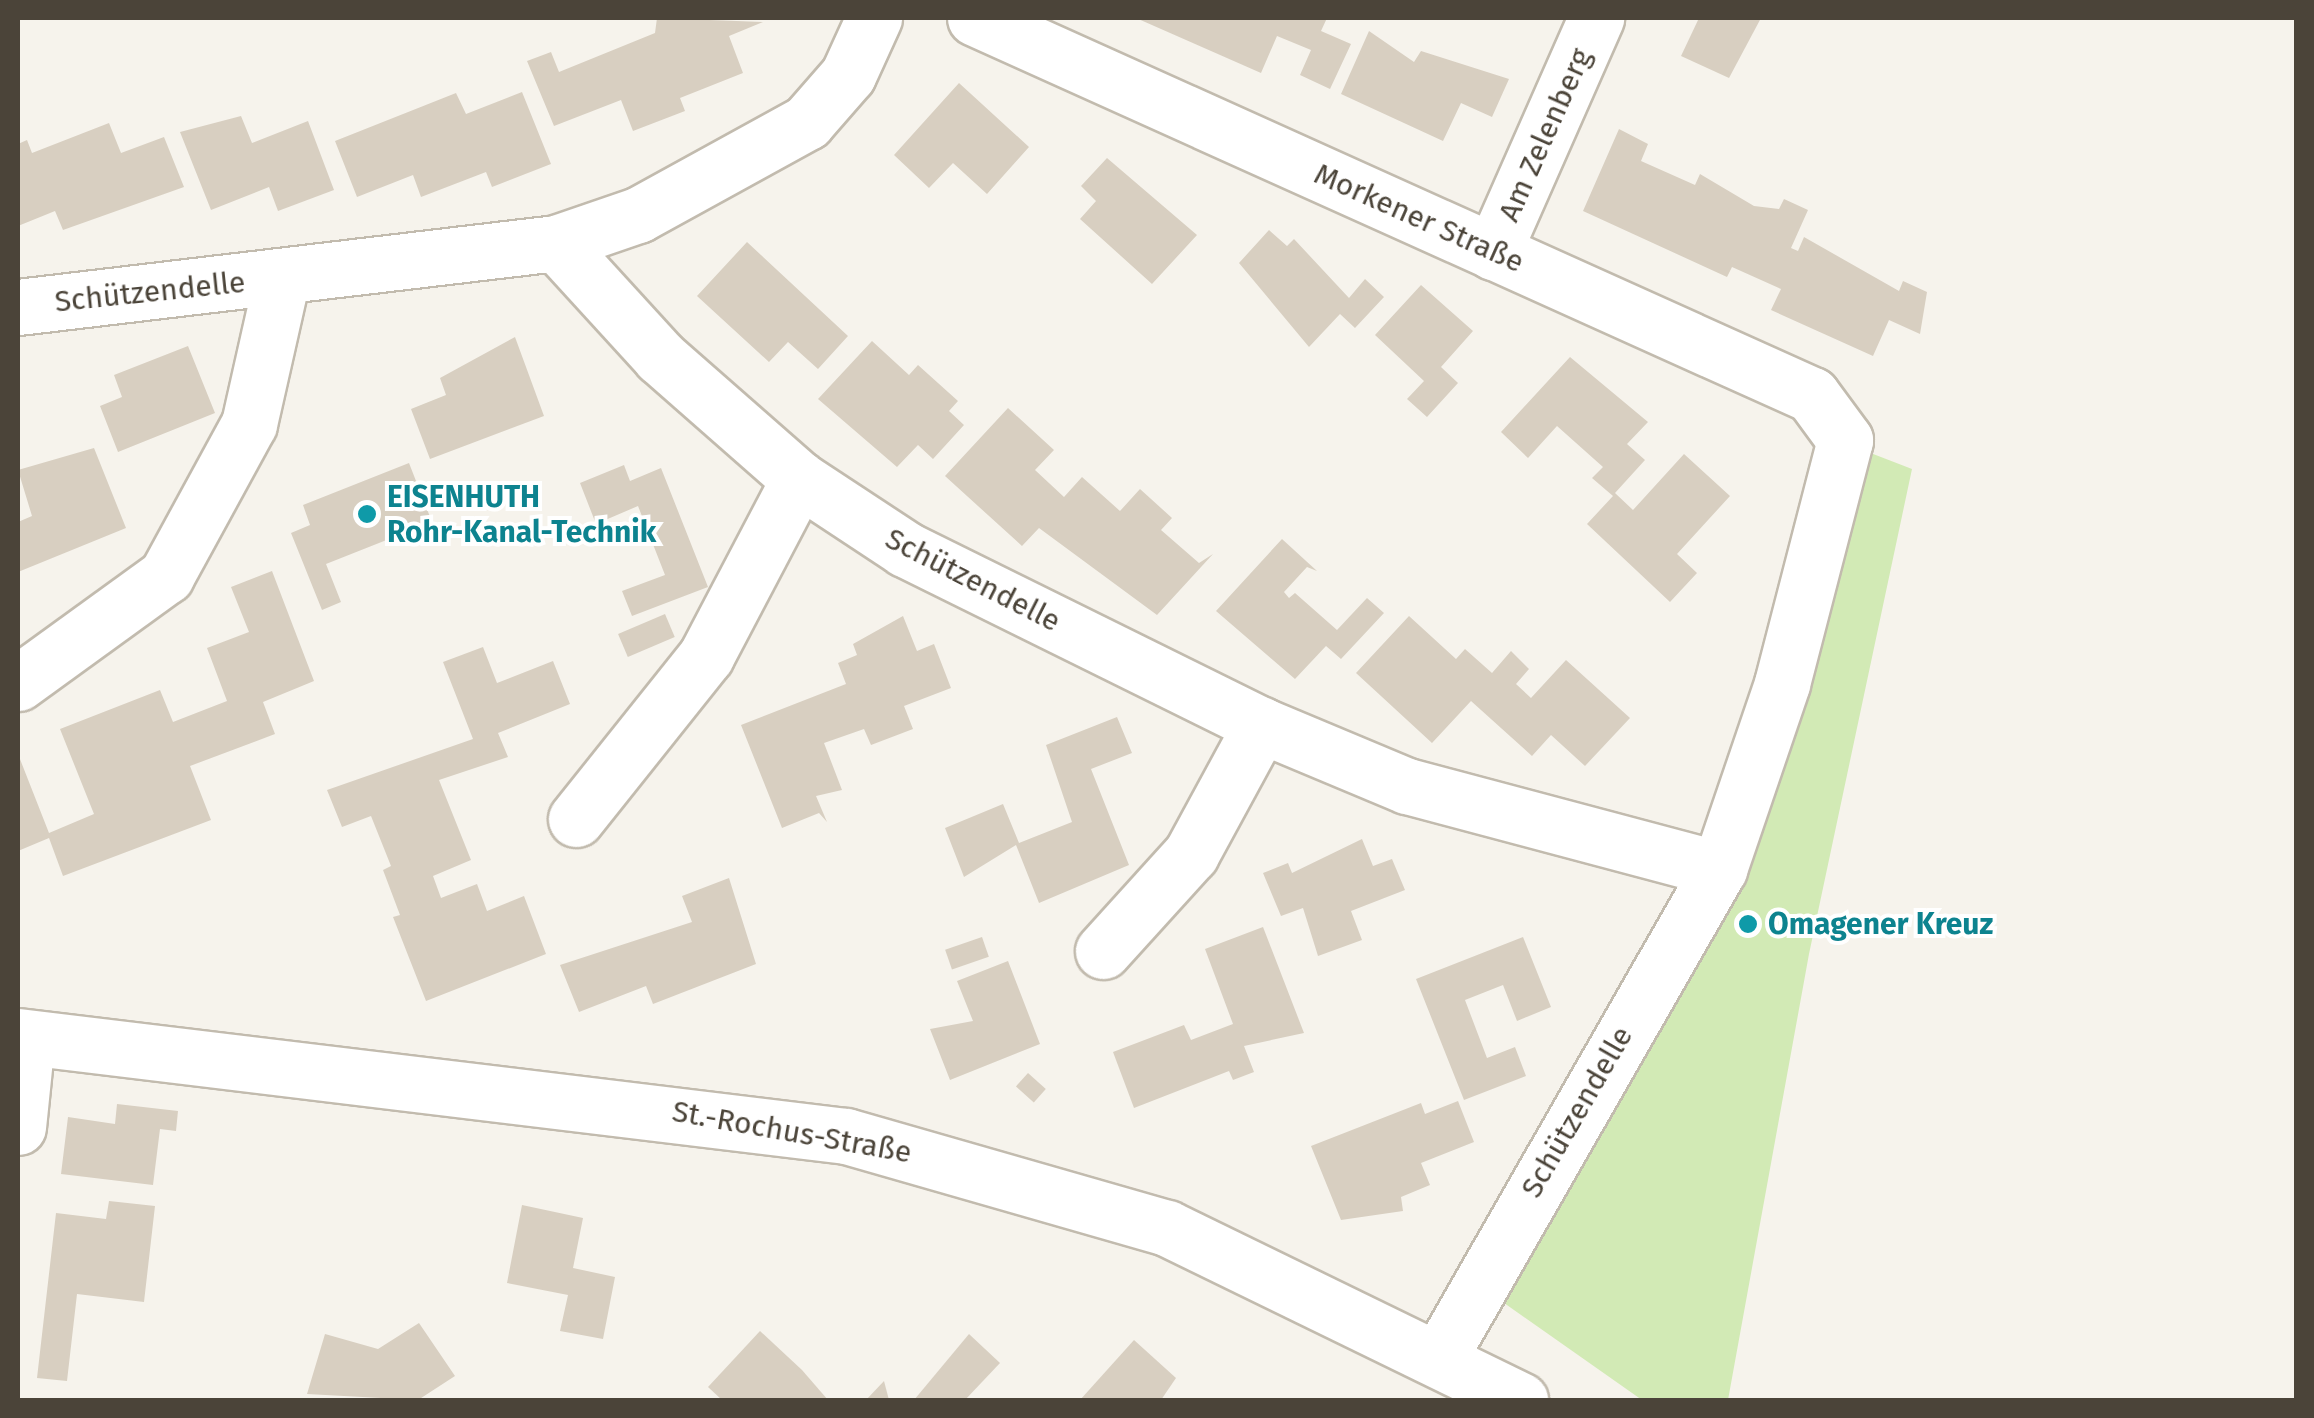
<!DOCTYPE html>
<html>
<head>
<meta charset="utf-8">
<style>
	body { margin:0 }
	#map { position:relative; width:2314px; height:1418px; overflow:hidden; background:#f6f3ec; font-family:"Fira Sans",sans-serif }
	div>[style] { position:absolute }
	.green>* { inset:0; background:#d2eab5 }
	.building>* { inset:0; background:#d8cfc1; transform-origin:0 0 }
	.roads { filter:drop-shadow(2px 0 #c2bbae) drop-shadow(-2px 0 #c2bbae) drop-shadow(0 2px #c2bbae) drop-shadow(0 -2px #c2bbae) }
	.minor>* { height:55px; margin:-27.5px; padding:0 27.5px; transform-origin:27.5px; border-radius:27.5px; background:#fff }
	.tertiary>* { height:55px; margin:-27.5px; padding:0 27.5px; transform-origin:27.5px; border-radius:27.5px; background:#fff }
	.dots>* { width:28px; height:28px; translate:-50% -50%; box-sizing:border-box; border:5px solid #fff; border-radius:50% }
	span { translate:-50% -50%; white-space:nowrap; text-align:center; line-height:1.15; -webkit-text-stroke:8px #fff; paint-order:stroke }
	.street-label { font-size:30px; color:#4b4439 }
	.culture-label { font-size:30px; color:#0d838f; font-weight:700 }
	.left { translate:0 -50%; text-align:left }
	.frame { position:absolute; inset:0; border:20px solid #4b4439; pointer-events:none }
</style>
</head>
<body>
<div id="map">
	<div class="green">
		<i style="clip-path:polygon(1868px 452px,1912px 469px,1809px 954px,1728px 1400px,1642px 1400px,1497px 1298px,1716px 925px)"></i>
	</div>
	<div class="building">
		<i style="clip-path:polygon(657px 18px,763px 22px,729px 36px,743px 73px,680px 98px,685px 111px,633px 131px,621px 100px,554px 126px,527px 61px,551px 52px,559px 72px,655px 33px)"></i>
		<i style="clip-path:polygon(1136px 18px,1327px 18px,1321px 31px,1351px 44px,1330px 89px,1300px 75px,1311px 50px,1277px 36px,1261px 73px)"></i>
		<i style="clip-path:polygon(1699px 18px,1761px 18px,1729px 78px,1681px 56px)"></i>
		<i style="clip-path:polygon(1369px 31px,1414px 62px,1421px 51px,1509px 79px,1492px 117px,1461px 103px,1443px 141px,1341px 94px)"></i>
		<i style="clip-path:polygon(959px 83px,1029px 147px,987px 194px,953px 163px,929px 188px,894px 155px)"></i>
		<i style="clip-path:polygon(522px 92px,551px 164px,492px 187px,486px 172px,421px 197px,413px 175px,357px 197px,335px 141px,456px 93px,466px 114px)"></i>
		<i style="clip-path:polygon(241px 116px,252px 143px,308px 121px,334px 190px,278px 211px,269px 187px,211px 210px,180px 132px)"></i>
		<i style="clip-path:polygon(109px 123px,121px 153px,164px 137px,184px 187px,63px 230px,55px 211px,18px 226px,18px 144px,27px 140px,32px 153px)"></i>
		<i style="clip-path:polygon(1619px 129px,1648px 144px,1641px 161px,1695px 185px,1700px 174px,1754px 206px,1779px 209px,1784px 199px,1808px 210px,1791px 248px,1798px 251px,1804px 237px,1899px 291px,1903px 281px,1927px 292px,1920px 334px,1889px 320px,1873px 356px,1771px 310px,1781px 289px,1732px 267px,1727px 277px,1583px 211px)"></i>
		<i style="clip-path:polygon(1107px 158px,1197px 235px,1152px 284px,1080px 219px,1096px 201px,1081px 186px)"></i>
		<i style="clip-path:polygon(1269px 230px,1287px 246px,1294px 239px,1349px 298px,1365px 279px,1384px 297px,1355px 328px,1340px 314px,1309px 347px,1239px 263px)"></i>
		<i style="clip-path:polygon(747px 242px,848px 336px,818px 369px,788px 342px,769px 362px,697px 296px)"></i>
		<i style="clip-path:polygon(1421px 285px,1473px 331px,1441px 367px,1458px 383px,1427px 417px,1407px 399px,1424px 381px,1375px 335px)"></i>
		<i style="clip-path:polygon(515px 337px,544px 416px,430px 459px,411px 409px,446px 395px,440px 378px)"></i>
		<i style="clip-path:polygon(872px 341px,909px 375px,918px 365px,958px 401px,949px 411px,964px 425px,933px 459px,918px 445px,897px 467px,818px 399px)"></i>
		<i style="clip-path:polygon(188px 346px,215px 413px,118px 452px,100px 406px,122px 397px,114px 375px)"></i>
		<i style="clip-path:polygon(1570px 357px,1648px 422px,1627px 444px,1645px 460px,1615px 493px,1633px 510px,1684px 454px,1730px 496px,1677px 554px,1697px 573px,1670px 602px,1587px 524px,1613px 496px,1592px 478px,1603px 467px,1557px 426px,1528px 458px,1501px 432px)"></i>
		<i style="clip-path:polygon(1008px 408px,1054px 450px,1035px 470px,1064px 497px,1082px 477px,1120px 511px,1140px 489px,1172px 518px,1161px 530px,1199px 563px,1213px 554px,1157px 615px,1039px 528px,1022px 546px,945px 476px)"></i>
		<i style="clip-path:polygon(94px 448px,126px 528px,18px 572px,18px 522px,32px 516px,18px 470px)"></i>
		<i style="clip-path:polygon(409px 463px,432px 522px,326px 564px,341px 602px,322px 610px,291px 533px,310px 525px,303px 505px)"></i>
		<i style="clip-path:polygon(624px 465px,630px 481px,661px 468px,708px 587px,632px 616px,622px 591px,665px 575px,638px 506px,596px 524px,580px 483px)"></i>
		<i style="clip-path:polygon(1282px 539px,1317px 571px,1307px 567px,1284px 592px,1289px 598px,1295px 593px,1337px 630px,1367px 598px,1384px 613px,1341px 659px,1326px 646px,1295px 679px,1216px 611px)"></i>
		<i style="clip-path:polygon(272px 571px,314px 681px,263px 702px,275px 734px,190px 766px,211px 820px,63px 876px,49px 838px,18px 851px,18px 754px,49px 833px,94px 814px,60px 729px,160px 690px,173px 722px,227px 701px,207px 648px,249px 632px,231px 587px)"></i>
		<i style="left:665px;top:614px;width:25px;height:51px;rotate:67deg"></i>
		<i style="clip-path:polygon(903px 616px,917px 651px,934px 644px,951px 688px,904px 706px,913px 729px,871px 745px,864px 729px,824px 743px,842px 790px,816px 796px,827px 822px,819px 813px,782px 828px,741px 725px,846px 684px,838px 663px,857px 655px,853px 644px)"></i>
		<i style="clip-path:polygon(1409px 616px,1456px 659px,1465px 649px,1492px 673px,1511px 651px,1529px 669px,1516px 684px,1531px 698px,1566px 660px,1630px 718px,1585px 766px,1551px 735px,1532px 756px,1471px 701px,1432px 743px,1356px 673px)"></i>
		<i style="clip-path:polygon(483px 647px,497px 683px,553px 661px,570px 704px,498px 733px,508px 757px,439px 780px,471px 860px,433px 876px,441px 898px,477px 884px,487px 911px,524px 896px,546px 954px,426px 1001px,393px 917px,400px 915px,383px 870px,391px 866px,371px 816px,342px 827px,327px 790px,473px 739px,443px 662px)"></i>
		<i style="clip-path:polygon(1117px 717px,1132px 753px,1091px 769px,1129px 865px,1039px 903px,1016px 845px,964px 877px,945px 828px,1003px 804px,1019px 843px,1072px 822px,1046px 745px)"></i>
		<i style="clip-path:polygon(1362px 839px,1373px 866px,1392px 859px,1405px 890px,1351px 911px,1362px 940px,1318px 956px,1303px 908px,1281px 916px,1263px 873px,1288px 863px,1292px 873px)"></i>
		<i style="clip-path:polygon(729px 878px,756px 964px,653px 1004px,646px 986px,579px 1012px,560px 965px,692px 922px,682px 896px)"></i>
		<i style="clip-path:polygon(1263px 927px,1304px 1033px,1244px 1046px,1254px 1072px,1233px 1080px,1229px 1071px,1134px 1108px,1113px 1052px,1184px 1025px,1191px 1040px,1233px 1024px,1205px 949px)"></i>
		<i style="left:982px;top:937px;width:21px;height:39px;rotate:71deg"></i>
		<i style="clip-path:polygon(1523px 937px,1551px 1007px,1517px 1021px,1503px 985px,1465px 1000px,1487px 1058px,1515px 1047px,1526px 1076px,1464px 1100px,1416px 979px)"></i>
		<i style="clip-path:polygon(1008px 961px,1040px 1044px,950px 1080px,930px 1029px,973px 1021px,957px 981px)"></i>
		<i style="left:1028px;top:1073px;width:24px;height:18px;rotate:42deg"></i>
		<i style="clip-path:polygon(1458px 1101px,1474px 1142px,1421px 1163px,1430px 1185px,1401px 1197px,1403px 1211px,1341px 1220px,1311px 1146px,1421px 1103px,1425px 1114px)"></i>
		<i style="clip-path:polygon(117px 1104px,178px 1111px,176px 1131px,160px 1129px,153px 1185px,61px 1174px,68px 1117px,115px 1124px)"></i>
		<i style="clip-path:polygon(109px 1201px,155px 1206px,144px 1302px,77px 1294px,67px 1381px,37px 1378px,56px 1213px,106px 1219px)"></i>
		<i style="clip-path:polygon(522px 1205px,583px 1218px,573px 1268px,615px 1277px,603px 1339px,560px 1331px,568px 1295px,507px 1283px)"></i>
		<i style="clip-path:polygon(419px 1323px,455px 1376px,418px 1400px,307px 1394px,325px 1334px,378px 1349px)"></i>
		<i style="clip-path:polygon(760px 1331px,802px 1370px,828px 1400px,722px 1400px,708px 1387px)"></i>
		<i style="clip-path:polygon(969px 1334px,1000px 1363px,965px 1400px,914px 1400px)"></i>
		<i style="clip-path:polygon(1134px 1340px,1176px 1378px,1161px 1400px,1080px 1400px)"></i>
		<i style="clip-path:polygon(884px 1381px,889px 1400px,866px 1400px)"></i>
	</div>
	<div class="roads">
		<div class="minor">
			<i style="left:975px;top:18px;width:918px;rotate:24.25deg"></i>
			<i style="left:1812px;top:395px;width:56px;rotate:53.7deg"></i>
			<i style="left:1845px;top:440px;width:252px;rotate:104.5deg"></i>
			<i style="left:1782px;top:684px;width:195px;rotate:108.8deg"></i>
			<i style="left:1719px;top:869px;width:561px;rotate:119.81deg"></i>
			<i style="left:556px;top:243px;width:154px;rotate:47.6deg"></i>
			<i style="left:660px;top:357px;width:185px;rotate:41.3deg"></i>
			<i style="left:799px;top:479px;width:127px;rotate:33.4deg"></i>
			<i style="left:905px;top:549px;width:397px;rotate:26.3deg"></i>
			<i style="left:1261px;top:725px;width:158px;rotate:22.7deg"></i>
			<i style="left:1407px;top:786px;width:323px;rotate:14.9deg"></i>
			<i style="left:1493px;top:252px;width:256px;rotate:-66.2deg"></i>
			<i style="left:18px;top:307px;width:542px;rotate:-6.78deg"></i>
			<i style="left:556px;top:243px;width:87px;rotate:-18.9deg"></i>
			<i style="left:638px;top:215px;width:193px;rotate:-28.8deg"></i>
			<i style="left:807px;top:122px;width:62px;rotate:-48.9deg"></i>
			<i style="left:848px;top:75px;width:63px;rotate:-65.5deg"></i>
			<i style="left:18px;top:683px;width:183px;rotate:-35.9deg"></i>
			<i style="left:166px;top:576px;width:173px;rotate:-61.4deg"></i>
			<i style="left:249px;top:424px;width:150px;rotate:-77.3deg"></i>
			<i style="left:576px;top:819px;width:208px;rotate:-51.4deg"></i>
			<i style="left:706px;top:656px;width:200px;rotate:-62.3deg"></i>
			<i style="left:1103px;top:951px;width:131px;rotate:-47.8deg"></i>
			<i style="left:1191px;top:854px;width:147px;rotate:-61.5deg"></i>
			<i style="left:18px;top:1127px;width:89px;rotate:-84.2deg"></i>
		</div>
		<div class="tertiary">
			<i style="left:18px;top:1036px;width:834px;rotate:6.89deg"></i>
			<i style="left:846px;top:1136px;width:334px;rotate:16deg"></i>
			<i style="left:1167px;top:1228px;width:393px;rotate:26deg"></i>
		</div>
	</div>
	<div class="dots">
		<i style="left:367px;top:514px;background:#0f9aa8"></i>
		<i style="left:1748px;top:924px;background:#0f9aa8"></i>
	</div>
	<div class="street-label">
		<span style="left:1545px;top:135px;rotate:-66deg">Am Zelenberg</span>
		<span style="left:1419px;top:218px;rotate:24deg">Morkener Straße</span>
		<span style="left:150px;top:292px;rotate:-6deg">Schützendelle</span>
		<span style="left:973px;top:580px;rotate:27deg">Schützendelle</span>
		<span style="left:1577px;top:1112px;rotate:-60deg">Schützendelle</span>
		<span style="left:792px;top:1132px;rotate:10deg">St.-Rochus-Straße</span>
	</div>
	<div class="culture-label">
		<span class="left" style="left:387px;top:514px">EISENHUTH<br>Rohr-Kanal-Technik</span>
		<span class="left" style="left:1768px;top:924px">Omagener Kreuz</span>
	</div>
	<div class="frame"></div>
</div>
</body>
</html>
